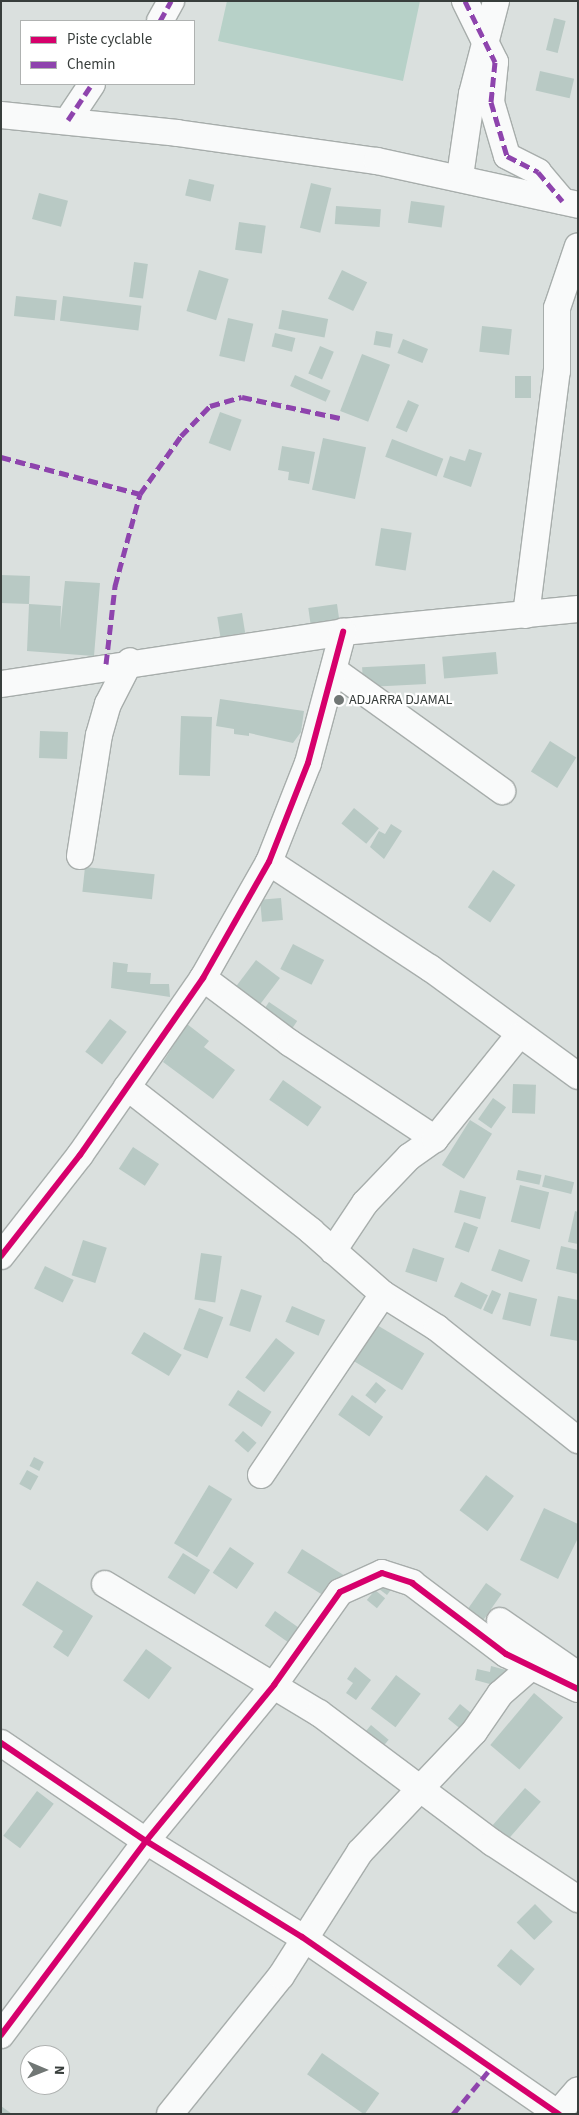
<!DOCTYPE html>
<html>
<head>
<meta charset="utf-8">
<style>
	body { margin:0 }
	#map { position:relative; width:579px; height:2115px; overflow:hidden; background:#dae0de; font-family:"Source Sans 3",sans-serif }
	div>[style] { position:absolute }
	.green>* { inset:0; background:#b7d1c8 }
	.building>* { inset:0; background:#b8c9c4; transform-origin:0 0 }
	.roads { filter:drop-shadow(1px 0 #a7adab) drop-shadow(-1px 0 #a7adab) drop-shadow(0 1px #a7adab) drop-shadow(0 -1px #a7adab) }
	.minor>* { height:26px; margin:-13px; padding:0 13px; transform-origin:13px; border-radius:13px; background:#f9fafa }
	.quiet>* { height:5px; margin-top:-2.5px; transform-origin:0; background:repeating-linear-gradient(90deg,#8e44ad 0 10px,transparent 0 15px) }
	.cycleway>* { height:6px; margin:-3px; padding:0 3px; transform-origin:3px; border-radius:3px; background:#d6006c }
	.dots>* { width:14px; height:14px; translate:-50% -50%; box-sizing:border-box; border:2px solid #fff; border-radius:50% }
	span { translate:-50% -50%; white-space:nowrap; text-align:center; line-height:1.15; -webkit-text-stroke:4.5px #fff; paint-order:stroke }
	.poi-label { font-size:14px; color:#383e3c }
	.left { translate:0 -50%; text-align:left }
	.frame { position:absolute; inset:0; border:2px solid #383e3c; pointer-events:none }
	.legend { position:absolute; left:20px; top:20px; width:175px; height:65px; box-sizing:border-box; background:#fff; border:1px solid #afb2b1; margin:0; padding:6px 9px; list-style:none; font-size:15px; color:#383e3c }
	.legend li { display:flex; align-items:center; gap:10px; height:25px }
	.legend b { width:25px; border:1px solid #afb2b1 }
	.north { position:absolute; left:20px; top:2045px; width:50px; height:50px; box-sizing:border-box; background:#fff; border:1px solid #afb2b1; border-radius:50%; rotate:91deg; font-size:14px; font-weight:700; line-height:20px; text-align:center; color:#383e3c }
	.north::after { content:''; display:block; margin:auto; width:18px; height:22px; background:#717775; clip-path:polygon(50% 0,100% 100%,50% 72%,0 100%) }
</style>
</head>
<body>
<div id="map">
	<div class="green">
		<i style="clip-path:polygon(227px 1px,420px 1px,403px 81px,218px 41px)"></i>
	</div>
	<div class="building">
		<i style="left:554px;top:18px;width:12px;height:33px;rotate:14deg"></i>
		<i style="left:540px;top:71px;width:35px;height:20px;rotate:13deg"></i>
		<i style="left:189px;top:179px;width:26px;height:17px;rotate:13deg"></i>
		<i style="left:311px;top:183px;width:21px;height:46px;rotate:14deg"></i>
		<i style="left:39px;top:193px;width:30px;height:27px;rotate:15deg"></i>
		<i style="left:411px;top:201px;width:34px;height:22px;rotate:8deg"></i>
		<i style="left:336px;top:206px;width:45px;height:18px;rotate:4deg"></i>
		<i style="left:239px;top:222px;width:27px;height:28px;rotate:8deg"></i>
		<i style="left:134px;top:262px;width:14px;height:35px;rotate:8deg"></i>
		<i style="left:199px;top:270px;width:31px;height:43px;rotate:17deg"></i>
		<i style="left:342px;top:270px;width:28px;height:32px;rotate:26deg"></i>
		<i style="left:16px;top:296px;width:41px;height:20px;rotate:6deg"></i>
		<i style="left:63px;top:296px;width:79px;height:25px;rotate:7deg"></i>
		<i style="left:282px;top:310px;width:47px;height:19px;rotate:11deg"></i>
		<i style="left:228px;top:318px;width:26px;height:39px;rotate:13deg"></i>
		<i style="left:482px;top:326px;width:30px;height:26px;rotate:6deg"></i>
		<i style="left:376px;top:331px;width:17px;height:14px;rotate:10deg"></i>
		<i style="left:275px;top:333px;width:21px;height:14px;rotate:14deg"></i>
		<i style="left:403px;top:339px;width:27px;height:15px;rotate:22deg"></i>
		<i style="left:320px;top:346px;width:15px;height:30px;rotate:23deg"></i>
		<i style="left:362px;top:354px;width:30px;height:61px;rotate:21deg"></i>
		<i style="left:295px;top:375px;width:39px;height:12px;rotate:24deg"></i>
		<i style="left:515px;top:376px;width:16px;height:22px"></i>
		<i style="left:408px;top:400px;width:12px;height:30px;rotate:24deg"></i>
		<i style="left:220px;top:412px;width:23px;height:33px;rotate:20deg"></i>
		<i style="left:323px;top:438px;width:44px;height:53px;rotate:12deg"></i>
		<i style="left:392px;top:439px;width:55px;height:19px;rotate:21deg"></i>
		<i style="clip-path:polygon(282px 446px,315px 452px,309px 484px,288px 480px,289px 472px,278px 470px)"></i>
		<i style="clip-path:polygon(469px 449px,482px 453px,471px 487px,443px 477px,450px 456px,465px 461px)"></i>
		<i style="left:381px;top:528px;width:31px;height:38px;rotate:9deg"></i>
		<i style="left:1px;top:575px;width:29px;height:28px;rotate:2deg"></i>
		<i style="clip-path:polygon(65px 581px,100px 583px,94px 656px,27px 651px,29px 604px,61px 606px,60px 630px)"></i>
		<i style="left:337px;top:604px;width:21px;height:29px;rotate:82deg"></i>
		<i style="left:242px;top:613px;width:20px;height:25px;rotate:81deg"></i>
		<i style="left:496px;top:652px;width:22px;height:54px;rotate:85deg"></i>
		<i style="left:425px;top:664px;width:20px;height:63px;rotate:87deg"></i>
		<i style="clip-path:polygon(220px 699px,304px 711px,301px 732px,293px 743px,249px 733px,249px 736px,234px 734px,234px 729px,216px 726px)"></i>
		<i style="left:181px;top:716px;width:31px;height:59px;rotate:2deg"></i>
		<i style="left:40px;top:731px;width:28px;height:27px;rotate:2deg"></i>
		<i style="left:550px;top:741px;width:31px;height:36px;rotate:32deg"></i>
		<i style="left:354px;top:808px;width:32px;height:20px;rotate:39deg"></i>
		<i style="clip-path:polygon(391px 824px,402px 831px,384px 859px,370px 847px,379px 831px,385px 834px)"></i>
		<i style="left:85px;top:867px;width:70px;height:25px;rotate:6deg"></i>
		<i style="left:493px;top:870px;width:27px;height:45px;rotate:34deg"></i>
		<i style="left:281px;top:898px;width:22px;height:21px;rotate:85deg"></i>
		<i style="left:293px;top:944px;width:35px;height:28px;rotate:27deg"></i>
		<i style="left:256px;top:960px;width:30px;height:37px;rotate:37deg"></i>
		<i style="clip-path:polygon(113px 962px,128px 964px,127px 972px,151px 973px,150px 984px,169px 984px,170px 997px,111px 988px)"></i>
		<i style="left:269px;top:1002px;width:34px;height:22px;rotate:34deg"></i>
		<i style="left:110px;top:1019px;width:21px;height:41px;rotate:37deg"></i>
		<i style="clip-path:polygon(187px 1024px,209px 1041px,204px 1047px,235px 1070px,213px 1099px,163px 1062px)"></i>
		<i style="left:283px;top:1080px;width:47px;height:24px;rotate:35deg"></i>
		<i style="left:513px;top:1084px;width:23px;height:29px;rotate:2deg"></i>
		<i style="left:493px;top:1098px;width:16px;height:26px;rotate:35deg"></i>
		<i style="left:470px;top:1120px;width:26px;height:53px;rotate:32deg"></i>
		<i style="left:133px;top:1147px;width:31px;height:26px;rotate:33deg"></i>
		<i style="left:518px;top:1170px;width:24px;height:10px;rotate:12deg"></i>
		<i style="left:545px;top:1175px;width:30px;height:12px;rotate:14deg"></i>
		<i style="left:520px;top:1185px;width:30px;height:38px;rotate:14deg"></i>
		<i style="left:460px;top:1190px;width:27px;height:23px;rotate:15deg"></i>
		<i style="clip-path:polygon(575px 1211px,578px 1212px,578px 1244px,568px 1242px)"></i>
		<i style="left:464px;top:1222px;width:15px;height:27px;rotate:20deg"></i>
		<i style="left:83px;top:1240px;width:25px;height:37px;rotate:18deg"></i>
		<i style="clip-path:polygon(561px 1246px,578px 1250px,578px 1274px,556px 1269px)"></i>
		<i style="left:413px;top:1248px;width:33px;height:25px;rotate:18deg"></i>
		<i style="left:499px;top:1249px;width:33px;height:23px;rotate:20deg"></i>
		<i style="left:201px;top:1253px;width:21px;height:47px;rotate:8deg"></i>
		<i style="left:45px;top:1266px;width:32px;height:25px;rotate:26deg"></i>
		<i style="left:461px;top:1282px;width:30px;height:16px;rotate:26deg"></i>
		<i style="left:241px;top:1289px;width:22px;height:38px;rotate:18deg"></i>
		<i style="left:492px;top:1290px;width:10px;height:22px;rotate:24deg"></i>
		<i style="left:509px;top:1292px;width:29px;height:28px;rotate:14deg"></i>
		<i style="clip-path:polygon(558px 1296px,578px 1300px,578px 1341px,550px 1336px)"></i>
		<i style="left:292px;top:1306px;width:36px;height:17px;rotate:23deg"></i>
		<i style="left:199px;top:1308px;width:26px;height:44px;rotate:21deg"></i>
		<i style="left:372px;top:1322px;width:61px;height:43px;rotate:31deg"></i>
		<i style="left:144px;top:1332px;width:44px;height:25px;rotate:31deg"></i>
		<i style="left:276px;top:1338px;width:24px;height:50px;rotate:38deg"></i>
		<i style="left:376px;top:1382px;width:13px;height:17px;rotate:39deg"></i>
		<i style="left:238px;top:1390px;width:40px;height:18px;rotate:33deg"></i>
		<i style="left:352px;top:1395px;width:38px;height:24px;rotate:35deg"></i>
		<i style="left:243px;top:1431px;width:18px;height:13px;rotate:41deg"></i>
		<i style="left:34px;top:1457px;width:11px;height:10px;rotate:27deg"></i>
		<i style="left:27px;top:1470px;width:13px;height:16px;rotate:29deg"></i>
		<i style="left:486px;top:1475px;width:35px;height:44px;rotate:37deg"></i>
		<i style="left:209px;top:1485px;width:27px;height:68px;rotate:31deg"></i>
		<i style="clip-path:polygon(544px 1508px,578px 1524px,578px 1538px,558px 1579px,520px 1560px)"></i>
		<i style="left:230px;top:1547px;width:29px;height:31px;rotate:34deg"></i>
		<i style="left:302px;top:1549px;width:49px;height:28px;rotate:32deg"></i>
		<i style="left:183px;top:1553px;width:32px;height:29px;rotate:32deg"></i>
		<i style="clip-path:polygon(37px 1581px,93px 1616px,68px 1657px,53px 1647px,63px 1631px,22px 1605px)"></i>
		<i style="left:486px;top:1583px;width:19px;height:40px;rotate:35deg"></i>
		<i style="clip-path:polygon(375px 1586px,393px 1587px,387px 1595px)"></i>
		<i style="left:375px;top:1590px;width:13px;height:13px;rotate:39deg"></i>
		<i style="left:275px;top:1611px;width:33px;height:18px;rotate:35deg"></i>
		<i style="left:146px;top:1649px;width:32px;height:39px;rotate:36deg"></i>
		<i style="clip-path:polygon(491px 1666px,506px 1670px,501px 1687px,475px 1680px,477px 1669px,490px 1672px)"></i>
		<i style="clip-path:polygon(355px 1667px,371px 1680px,356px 1700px,346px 1693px,353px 1683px,347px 1679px)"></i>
		<i style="left:396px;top:1675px;width:31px;height:42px;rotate:37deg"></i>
		<i style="left:534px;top:1693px;width:38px;height:68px;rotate:40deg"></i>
		<i style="left:460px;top:1704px;width:21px;height:19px;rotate:39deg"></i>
		<i style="left:371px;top:1725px;width:23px;height:13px;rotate:40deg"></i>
		<i style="left:525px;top:1788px;width:21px;height:49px;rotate:41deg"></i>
		<i style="left:37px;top:1791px;width:21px;height:56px;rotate:37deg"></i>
		<i style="left:535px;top:1904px;width:25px;height:26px;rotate:45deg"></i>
		<i style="left:511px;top:1949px;width:31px;height:22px;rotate:40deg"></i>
		<i style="left:322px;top:2053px;width:70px;height:26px;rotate:35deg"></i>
		<i style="clip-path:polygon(1px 2106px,12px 2114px,1px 2114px)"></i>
	</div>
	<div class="roads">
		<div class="minor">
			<i style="left:465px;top:1px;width:68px;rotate:63.8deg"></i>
			<i style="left:495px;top:62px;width:40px;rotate:95.7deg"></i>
			<i style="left:491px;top:102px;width:56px;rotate:73.5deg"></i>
			<i style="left:507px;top:156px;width:35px;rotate:27deg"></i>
			<i style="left:538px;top:172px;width:38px;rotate:50deg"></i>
			<i style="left:160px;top:21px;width:23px;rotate:-61deg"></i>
			<i style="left:1px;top:115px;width:177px;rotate:5.8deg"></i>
			<i style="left:177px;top:133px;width:202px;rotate:8deg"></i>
			<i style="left:377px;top:161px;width:206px;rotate:12.3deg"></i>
			<i style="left:68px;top:120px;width:43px;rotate:-56.3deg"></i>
			<i style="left:460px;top:176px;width:83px;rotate:-81.7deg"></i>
			<i style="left:472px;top:94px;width:96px;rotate:-75.5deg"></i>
			<i style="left:526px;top:615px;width:246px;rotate:-82.8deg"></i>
			<i style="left:557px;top:371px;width:63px;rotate:-90deg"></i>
			<i style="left:557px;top:308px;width:65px;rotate:-71.3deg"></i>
			<i style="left:335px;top:671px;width:206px;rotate:35.7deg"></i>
			<i style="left:1px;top:684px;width:346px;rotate:-8.6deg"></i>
			<i style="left:343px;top:632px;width:236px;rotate:-5.6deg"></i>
			<i style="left:80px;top:856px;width:122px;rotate:-81.1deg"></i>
			<i style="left:99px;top:735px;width:32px;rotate:-74deg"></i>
			<i style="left:108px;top:704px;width:48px;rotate:-62.9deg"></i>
			<i style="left:269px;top:862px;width:193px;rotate:33.4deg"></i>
			<i style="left:430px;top:968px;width:183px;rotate:36.1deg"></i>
			<i style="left:203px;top:978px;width:109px;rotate:36.8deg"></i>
			<i style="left:290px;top:1043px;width:174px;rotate:33.5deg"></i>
			<i style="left:127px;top:1087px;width:234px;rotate:38deg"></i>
			<i style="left:311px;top:1231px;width:96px;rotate:41.2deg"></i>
			<i style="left:383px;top:1294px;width:64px;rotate:32.2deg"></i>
			<i style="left:437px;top:1328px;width:180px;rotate:38.5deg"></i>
			<i style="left:333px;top:1251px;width:58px;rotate:-56.3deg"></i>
			<i style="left:365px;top:1203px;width:64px;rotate:-46.3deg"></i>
			<i style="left:409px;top:1157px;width:32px;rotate:-35deg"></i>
			<i style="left:435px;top:1139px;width:132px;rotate:-51.1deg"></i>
			<i style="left:1px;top:1256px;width:128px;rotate:-52deg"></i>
			<i style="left:80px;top:1155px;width:216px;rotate:-55.2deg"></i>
			<i style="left:203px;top:978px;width:133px;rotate:-60.4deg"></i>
			<i style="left:269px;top:862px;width:106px;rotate:-68.5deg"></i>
			<i style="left:308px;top:763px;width:136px;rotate:-75deg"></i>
			<i style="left:261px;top:1475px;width:218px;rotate:-56deg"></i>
			<i style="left:105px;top:1584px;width:250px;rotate:31.1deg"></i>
			<i style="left:319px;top:1713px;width:217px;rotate:36.8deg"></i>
			<i style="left:493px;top:1843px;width:102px;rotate:33.4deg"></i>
			<i style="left:500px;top:1621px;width:95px;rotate:34.7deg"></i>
			<i style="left:1px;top:1743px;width:175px;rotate:34.1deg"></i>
			<i style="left:146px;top:1841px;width:183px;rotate:31.6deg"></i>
			<i style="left:302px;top:1937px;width:312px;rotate:34.6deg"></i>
			<i style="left:1px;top:2035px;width:242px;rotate:-53.2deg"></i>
			<i style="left:146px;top:1841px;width:202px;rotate:-50.6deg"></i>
			<i style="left:274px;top:1685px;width:114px;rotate:-54.6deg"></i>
			<i style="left:340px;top:1592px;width:46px;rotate:-24.3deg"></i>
			<i style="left:382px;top:1573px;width:32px;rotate:18deg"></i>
			<i style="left:412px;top:1583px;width:118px;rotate:37.1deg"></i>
			<i style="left:506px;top:1654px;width:80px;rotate:25.9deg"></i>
			<i style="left:558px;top:2113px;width:30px;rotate:-49deg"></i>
			<i style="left:170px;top:2114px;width:177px;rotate:-51.2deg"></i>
			<i style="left:281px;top:1976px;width:147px;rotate:-57.5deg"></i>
			<i style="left:360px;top:1852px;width:166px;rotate:-46.5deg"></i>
			<i style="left:474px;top:1732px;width:46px;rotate:-55.6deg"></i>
			<i style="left:500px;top:1694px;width:40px;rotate:-41deg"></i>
		</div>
	</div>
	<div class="quiet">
		<i style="left:465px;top:1px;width:68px;rotate:63.8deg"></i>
		<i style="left:495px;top:62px;width:40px;rotate:95.7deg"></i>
		<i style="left:491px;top:102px;width:56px;rotate:73.5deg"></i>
		<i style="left:507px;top:156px;width:35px;rotate:27deg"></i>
		<i style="left:538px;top:172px;width:38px;rotate:50deg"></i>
		<i style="left:160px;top:21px;width:23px;rotate:-61deg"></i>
		<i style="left:68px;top:120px;width:43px;rotate:-56.3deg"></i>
		<i style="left:1px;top:457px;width:144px;rotate:14.9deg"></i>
		<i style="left:140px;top:494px;width:71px;rotate:-54.7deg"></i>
		<i style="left:181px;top:436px;width:42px;rotate:-46deg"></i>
		<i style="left:210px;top:406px;width:33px;rotate:-16deg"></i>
		<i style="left:242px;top:397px;width:100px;rotate:12.1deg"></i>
		<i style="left:106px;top:664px;width:79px;rotate:-83.4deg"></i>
		<i style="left:115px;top:586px;width:95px;rotate:-74.8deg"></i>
		<i style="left:453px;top:2114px;width:60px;rotate:-50.4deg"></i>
	</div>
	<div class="cycleway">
		<i style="left:1px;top:1256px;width:128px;rotate:-52deg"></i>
		<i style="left:80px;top:1155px;width:216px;rotate:-55.2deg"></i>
		<i style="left:203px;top:978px;width:133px;rotate:-60.4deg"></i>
		<i style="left:269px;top:862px;width:106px;rotate:-68.5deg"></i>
		<i style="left:308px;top:763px;width:136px;rotate:-75deg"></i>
		<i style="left:1px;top:1743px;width:175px;rotate:34.1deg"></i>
		<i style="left:146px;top:1841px;width:183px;rotate:31.6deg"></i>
		<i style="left:302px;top:1937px;width:312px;rotate:34.6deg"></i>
		<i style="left:1px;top:2035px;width:242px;rotate:-53.2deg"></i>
		<i style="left:146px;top:1841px;width:202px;rotate:-50.6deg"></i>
		<i style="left:274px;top:1685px;width:114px;rotate:-54.6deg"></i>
		<i style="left:340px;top:1592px;width:46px;rotate:-24.3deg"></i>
		<i style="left:382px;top:1573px;width:32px;rotate:18deg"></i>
		<i style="left:412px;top:1583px;width:118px;rotate:37.1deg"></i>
		<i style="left:506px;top:1654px;width:80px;rotate:25.9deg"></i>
	</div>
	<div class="dots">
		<i style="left:339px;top:700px;background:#717775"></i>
	</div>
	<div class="poi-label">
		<span class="left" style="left:349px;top:700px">ADJARRA DJAMAL</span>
	</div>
	<div class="frame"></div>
	<ul class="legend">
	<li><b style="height:6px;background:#d6006c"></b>Piste cyclable</li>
	<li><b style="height:6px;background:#8e44ad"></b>Chemin</li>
	</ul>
	<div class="north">N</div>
</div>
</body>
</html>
